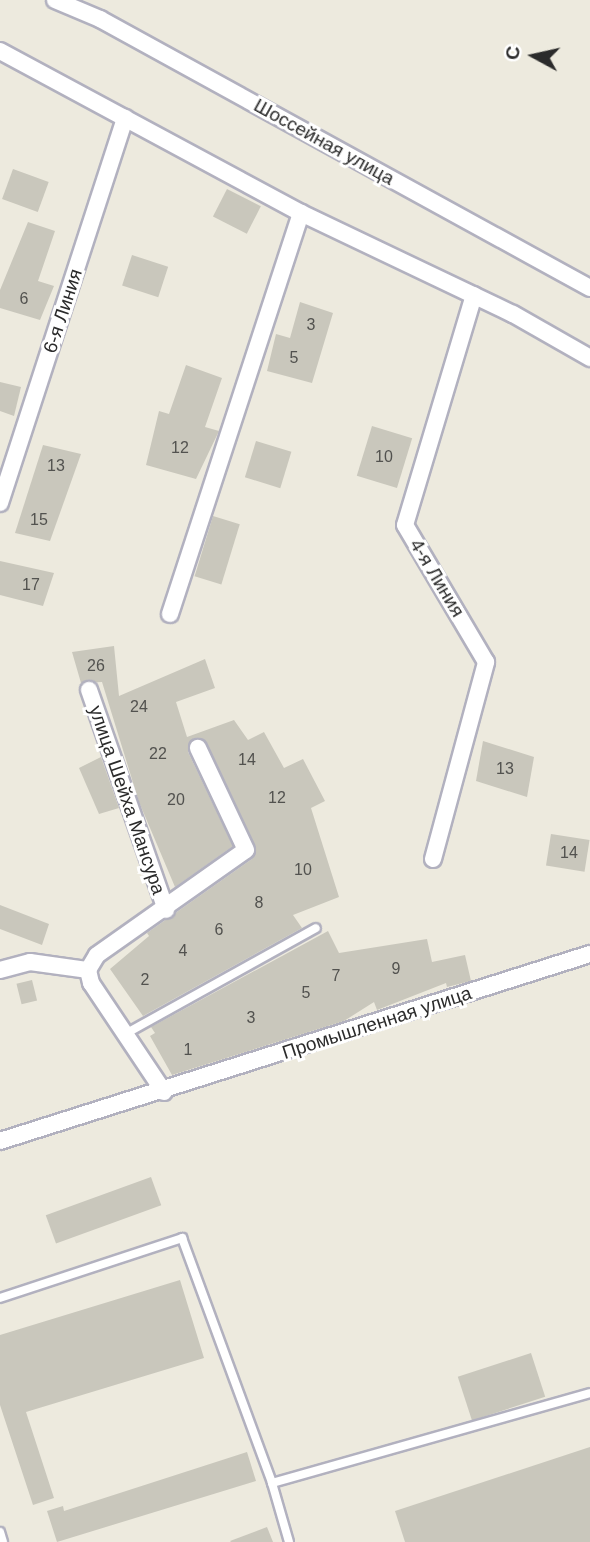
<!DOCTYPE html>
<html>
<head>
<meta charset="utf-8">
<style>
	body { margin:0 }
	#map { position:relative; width:590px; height:1542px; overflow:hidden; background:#edeade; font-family:Arial,sans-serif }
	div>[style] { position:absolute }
	.building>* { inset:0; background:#c9c7bc; transform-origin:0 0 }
	.roads { filter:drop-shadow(2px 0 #b2b1bf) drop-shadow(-2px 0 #b2b1bf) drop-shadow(0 2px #b2b1bf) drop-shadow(0 -2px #b2b1bf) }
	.service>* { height:8px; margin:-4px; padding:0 4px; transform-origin:4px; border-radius:4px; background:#fff }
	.minor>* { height:16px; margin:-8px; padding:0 8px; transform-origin:8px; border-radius:8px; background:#fff }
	span { translate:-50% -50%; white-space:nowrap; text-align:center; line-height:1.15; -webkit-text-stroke:6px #fff; paint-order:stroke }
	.number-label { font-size:16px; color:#52524f }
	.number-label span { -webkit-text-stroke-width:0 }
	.street-label { font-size:19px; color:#2b2b2b }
	.north { position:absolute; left:499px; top:21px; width:70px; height:70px; -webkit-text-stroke:5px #fff; paint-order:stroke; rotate:278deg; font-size:19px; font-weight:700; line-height:28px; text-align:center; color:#2b2b2b }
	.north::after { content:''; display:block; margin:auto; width:24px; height:32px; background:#2b2b2b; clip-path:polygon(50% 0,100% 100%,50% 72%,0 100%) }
</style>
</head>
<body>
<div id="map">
	<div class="building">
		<i style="left:13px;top:169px;width:38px;height:32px;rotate:20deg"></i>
		<i style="left:227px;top:189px;width:38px;height:31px;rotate:27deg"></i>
		<i style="clip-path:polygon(28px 222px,55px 231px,38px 281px,54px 286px,40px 320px,0 308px,0 290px)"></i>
		<i style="left:132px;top:255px;width:38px;height:32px;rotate:18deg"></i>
		<i style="clip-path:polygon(300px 302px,333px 313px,312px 383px,267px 371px,276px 334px,290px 338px)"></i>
		<i style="clip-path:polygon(186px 365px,222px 378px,205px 427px,219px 431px,196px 479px,146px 465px,159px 411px,169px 414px)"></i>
		<i style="clip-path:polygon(0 382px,21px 387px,14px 416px,0 411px)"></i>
		<i style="left:372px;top:426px;width:42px;height:52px;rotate:17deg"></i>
		<i style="left:256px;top:441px;width:37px;height:38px;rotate:17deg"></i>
		<i style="clip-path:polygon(43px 445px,81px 454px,50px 541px,15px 533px)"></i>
		<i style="left:213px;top:516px;width:28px;height:63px;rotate:17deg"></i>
		<i style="clip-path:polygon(0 561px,54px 573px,43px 606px,0 595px)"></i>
		<i style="clip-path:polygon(114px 646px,119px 696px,205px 659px,215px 688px,176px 702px,187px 737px,234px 720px,248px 740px,264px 732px,284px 768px,303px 759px,325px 801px,311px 808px,339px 897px,293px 915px,302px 928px,143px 1016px,110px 969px,149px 936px,147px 933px,252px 859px,256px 850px,207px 744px,194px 738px,188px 752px,233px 846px,175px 887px,139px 802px,102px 682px,81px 683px,72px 652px)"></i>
		<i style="clip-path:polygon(483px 741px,534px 757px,527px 797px,476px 781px)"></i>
		<i style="clip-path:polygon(101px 757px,119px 808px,99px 814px,79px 768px)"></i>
		<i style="left:551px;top:834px;width:39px;height:32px;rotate:9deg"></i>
		<i style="clip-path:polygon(0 905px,49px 924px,42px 945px,0 929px)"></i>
		<i style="clip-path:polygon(328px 931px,339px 953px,427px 939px,432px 962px,465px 955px,471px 981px,447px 987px,446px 983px,377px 1010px,374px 1002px,344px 1021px,172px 1075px,150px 1036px,155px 1033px,151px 1027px)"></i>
		<i style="left:32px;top:980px;width:21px;height:16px;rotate:76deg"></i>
		<i style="left:151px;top:1177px;width:30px;height:112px;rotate:70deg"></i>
		<i style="clip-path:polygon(180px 1280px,204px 1358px,26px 1412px,54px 1498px,33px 1505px,0 1405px,0 1335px)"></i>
		<i style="left:531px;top:1353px;width:46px;height:77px;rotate:72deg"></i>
		<i style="clip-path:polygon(590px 1447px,590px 1542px,405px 1542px,395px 1511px)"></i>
		<i style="clip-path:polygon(247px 1452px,256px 1481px,57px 1542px,47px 1511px,63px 1506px,64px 1511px)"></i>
		<i style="clip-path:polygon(267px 1527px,273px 1542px,231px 1542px,230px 1541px)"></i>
	</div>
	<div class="roads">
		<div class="service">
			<i style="left:125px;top:1034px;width:218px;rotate:-29deg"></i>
			<i style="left:0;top:1298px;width:192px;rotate:-18.2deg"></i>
			<i style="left:182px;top:1238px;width:261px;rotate:69.8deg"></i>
			<i style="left:272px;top:1483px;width:61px;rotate:73.9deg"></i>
			<i style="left:272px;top:1483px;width:330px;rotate:-15.8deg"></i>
			<i style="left:0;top:1532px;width:10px;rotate:73deg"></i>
		</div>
		<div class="minor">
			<i style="left:55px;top:0;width:49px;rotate:22.9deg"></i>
			<i style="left:100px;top:19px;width:559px;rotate:28.77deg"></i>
			<i style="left:0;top:51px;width:342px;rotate:28.3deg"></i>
			<i style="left:301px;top:213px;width:235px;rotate:25.5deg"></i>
			<i style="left:513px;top:314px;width:89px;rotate:29.7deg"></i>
			<i style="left:0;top:503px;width:405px;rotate:-72deg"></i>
			<i style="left:170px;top:614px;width:422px;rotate:-71.9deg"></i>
			<i style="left:89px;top:690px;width:233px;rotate:70.7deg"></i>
			<i style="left:433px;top:859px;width:204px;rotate:-74.9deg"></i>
			<i style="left:486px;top:662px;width:159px;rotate:-120.6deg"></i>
			<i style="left:405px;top:525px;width:240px;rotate:-73.3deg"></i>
			<i style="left:0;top:970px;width:31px;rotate:-15deg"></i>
			<i style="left:30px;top:962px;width:59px;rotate:7.9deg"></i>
			<i style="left:164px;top:1092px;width:131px;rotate:-123.8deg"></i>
			<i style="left:91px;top:983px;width:13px;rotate:-103deg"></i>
			<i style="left:88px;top:970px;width:17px;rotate:-59deg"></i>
			<i style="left:97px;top:955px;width:182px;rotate:-35.2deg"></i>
			<i style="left:246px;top:850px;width:113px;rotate:-115.2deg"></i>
			<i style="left:0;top:1141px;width:619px;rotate:-17.59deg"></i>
		</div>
	</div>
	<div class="number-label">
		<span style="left:24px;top:299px">6</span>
		<span style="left:311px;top:325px">3</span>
		<span style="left:294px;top:358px">5</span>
		<span style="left:180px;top:448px">12</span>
		<span style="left:384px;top:457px">10</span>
		<span style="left:56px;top:466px">13</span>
		<span style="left:39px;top:520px">15</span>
		<span style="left:31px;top:585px">17</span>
		<span style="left:96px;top:666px">26</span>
		<span style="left:139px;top:707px">24</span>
		<span style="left:158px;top:754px">22</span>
		<span style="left:247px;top:760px">14</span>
		<span style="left:505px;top:769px">13</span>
		<span style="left:277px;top:798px">12</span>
		<span style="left:176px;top:800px">20</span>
		<span style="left:569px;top:853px">14</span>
		<span style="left:303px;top:870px">10</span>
		<span style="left:259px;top:903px">8</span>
		<span style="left:219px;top:930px">6</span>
		<span style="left:183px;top:951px">4</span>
		<span style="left:396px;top:969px">9</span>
		<span style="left:336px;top:976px">7</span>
		<span style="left:145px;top:980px">2</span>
		<span style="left:306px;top:993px">5</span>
		<span style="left:251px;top:1018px">3</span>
		<span style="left:188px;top:1050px">1</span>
	</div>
	<div class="street-label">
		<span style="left:324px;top:142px;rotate:29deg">Шоссейная улица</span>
		<span style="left:63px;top:311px;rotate:-72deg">6-я Линия</span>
		<span style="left:437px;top:578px;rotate:59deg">4-я Линия</span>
		<span style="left:127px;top:800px;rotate:71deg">улица Шейха Мансура</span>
		<span style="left:377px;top:1023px;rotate:-18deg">Промышленная улица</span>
	</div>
	<div class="north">С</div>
</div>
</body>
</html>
